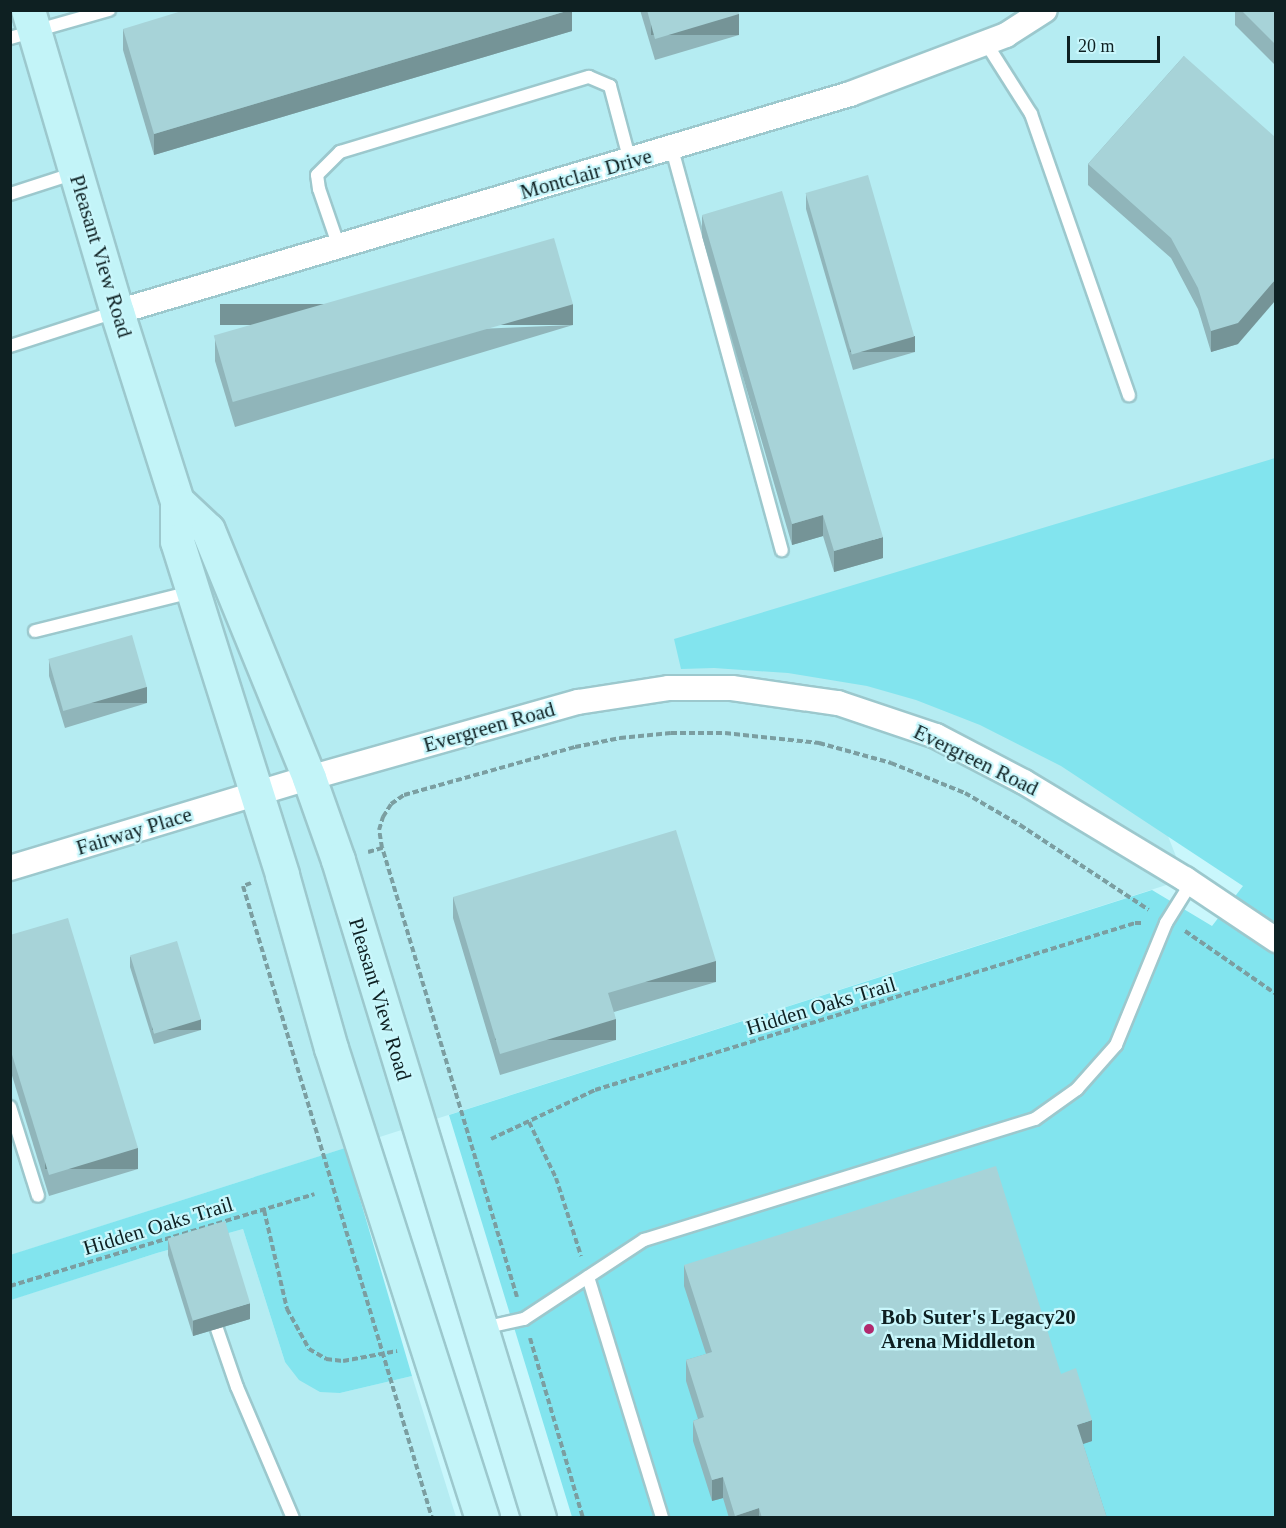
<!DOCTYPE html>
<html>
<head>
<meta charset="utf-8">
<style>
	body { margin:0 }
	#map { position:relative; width:1286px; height:1528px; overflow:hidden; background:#c9f7fc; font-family:Georgia,serif }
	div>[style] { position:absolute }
	.built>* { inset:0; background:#b5ecf2 }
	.green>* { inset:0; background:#82e4ee }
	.path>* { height:4px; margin-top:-2px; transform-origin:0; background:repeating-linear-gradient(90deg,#7b9ea1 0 6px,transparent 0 9px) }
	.roads { filter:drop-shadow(2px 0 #9cc8cd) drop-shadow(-2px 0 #9cc8cd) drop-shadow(0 2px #9cc8cd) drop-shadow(0 -2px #9cc8cd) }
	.lane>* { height:12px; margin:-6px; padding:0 6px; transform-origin:6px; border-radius:6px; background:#fff }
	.street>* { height:24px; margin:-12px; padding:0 12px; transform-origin:12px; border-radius:12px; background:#fff }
	.secondary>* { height:33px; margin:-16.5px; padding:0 16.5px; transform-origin:16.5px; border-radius:16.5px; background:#c3f4f8 }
	.wall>* { inset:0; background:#90b5ba }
	.shaded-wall>* { inset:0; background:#759497; transform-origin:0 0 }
	.building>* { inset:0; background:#a7d3d8; transform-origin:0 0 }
	.dots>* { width:16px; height:16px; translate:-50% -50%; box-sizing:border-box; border:3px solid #c9f7fc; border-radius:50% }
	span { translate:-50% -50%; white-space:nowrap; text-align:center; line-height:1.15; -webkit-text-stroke:4.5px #c9f7fc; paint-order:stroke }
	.street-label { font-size:21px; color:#0e2022 }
	.poi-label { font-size:21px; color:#0e2022; font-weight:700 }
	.left { translate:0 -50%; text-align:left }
	.frame { position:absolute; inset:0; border:12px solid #0e2022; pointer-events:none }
	.scale { position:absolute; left:1067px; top:36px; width:93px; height:27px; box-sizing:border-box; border:3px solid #0e2022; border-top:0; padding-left:8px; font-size:18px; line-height:21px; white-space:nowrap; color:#0e2022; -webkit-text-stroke:4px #c9f7fc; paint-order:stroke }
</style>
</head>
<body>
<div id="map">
	<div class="built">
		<i style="clip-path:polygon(11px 11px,1275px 11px,1275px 581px,1091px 642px,1185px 879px,11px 1255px)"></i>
		<i style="clip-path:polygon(243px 1229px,285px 1362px,340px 1393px,412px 1376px,456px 1517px,11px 1517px,10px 1300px,157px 1253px)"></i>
	</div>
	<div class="green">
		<i style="clip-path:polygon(1275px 458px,1275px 1517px,572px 1517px,449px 1115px,1152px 890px,1212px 926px,1243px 886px,1061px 766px,980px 725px,916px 700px,867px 686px,788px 673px,714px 668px,681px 669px,674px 639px)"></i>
		<i style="clip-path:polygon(345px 1148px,412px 1376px,340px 1393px,320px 1392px,299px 1380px,285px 1362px,243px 1229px,157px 1253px,11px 1300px,10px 1255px)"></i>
	</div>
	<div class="path">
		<i style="left:368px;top:852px;width:15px;rotate:-16deg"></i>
		<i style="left:251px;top:883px;width:9px;rotate:159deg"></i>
		<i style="left:243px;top:886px;width:660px;rotate:73.35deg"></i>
		<i style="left:1185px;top:931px;width:111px;rotate:34.7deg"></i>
		<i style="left:529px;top:1122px;width:62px;rotate:64.3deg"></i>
		<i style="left:556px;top:1178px;width:82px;rotate:72.2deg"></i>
		<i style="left:491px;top:1139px;width:115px;rotate:-25.2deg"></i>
		<i style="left:595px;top:1090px;width:565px;rotate:-17.18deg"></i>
		<i style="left:1135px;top:923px;width:8px"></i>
		<i style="left:264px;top:1210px;width:102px;rotate:76.9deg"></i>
		<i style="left:287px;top:1309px;width:46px;rotate:61.2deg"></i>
		<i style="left:309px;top:1349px;width:20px;rotate:30deg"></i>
		<i style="left:326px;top:1359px;width:17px;rotate:7deg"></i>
		<i style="left:343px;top:1361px;width:55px;rotate:-10.5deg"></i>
		<i style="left:10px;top:1286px;width:318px;rotate:-16.8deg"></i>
		<i style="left:517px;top:1297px;width:469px;rotate:-106.7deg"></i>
		<i style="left:382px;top:848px;width:18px;rotate:-99deg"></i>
		<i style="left:379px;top:830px;width:14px;rotate:-73deg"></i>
		<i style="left:383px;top:817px;width:15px;rotate:-58deg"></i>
		<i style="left:391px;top:804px;width:16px;rotate:-35deg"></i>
		<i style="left:404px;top:795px;width:178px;rotate:-15.7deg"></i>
		<i style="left:575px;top:747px;width:46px;rotate:-11.3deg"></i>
		<i style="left:620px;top:738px;width:51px;rotate:-5.6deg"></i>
		<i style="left:671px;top:733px;width:54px"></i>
		<i style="left:725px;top:733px;width:95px;rotate:6.1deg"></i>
		<i style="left:819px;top:743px;width:75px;rotate:15.5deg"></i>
		<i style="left:891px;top:763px;width:80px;rotate:22.1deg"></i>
		<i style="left:965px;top:793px;width:64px;rotate:30.2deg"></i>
		<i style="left:1020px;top:825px;width:154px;rotate:33.4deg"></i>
		<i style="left:530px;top:1338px;width:188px;rotate:73.6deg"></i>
	</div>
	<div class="roads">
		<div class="lane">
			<i style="left:10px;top:38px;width:103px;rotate:-15.8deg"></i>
			<i style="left:986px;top:43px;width:84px;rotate:57.6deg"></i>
			<i style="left:1031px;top:114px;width:298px;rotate:70.8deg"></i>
			<i style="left:672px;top:149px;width:416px;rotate:74.7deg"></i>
			<i style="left:10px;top:194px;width:68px;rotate:-17.9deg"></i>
			<i style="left:339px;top:247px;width:61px;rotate:-109deg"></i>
			<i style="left:319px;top:189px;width:14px;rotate:-98deg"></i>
			<i style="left:317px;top:175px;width:33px;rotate:-45deg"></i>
			<i style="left:340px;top:152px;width:260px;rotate:-16.8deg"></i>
			<i style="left:589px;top:77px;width:23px;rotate:23deg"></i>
			<i style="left:610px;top:86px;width:78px;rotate:75.1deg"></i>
			<i style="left:10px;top:346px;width:110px;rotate:-17.9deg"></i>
			<i style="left:35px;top:631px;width:162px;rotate:-14deg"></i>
			<i style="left:10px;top:1107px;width:93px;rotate:72.5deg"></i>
			<i style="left:588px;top:1277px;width:252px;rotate:72.9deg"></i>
			<i style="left:483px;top:1328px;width:42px;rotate:-12.4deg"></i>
			<i style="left:524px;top:1319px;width:144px;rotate:-33.4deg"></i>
			<i style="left:644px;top:1240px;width:409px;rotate:-17.2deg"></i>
			<i style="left:1035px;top:1119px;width:52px;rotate:-35.5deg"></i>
			<i style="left:1077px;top:1089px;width:59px;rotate:-48.4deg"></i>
			<i style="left:1116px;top:1045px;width:132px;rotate:-67.7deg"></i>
			<i style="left:1166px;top:923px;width:47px;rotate:-58deg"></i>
			<i style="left:217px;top:1329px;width:61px;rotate:71deg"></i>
			<i style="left:237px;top:1387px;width:142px;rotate:66.9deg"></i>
		</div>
		<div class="street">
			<i style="left:117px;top:312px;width:765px;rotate:-16.56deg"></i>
			<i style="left:850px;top:94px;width:167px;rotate:-20.7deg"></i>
			<i style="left:1006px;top:35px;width:46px;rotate:-32.7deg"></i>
			<i style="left:10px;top:868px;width:312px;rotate:-16.8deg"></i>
			<i style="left:309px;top:778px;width:280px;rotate:-15.8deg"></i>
			<i style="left:578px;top:702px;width:91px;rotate:-8.8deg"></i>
			<i style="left:668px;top:688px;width:64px"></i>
			<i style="left:732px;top:688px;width:107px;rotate:8.1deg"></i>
			<i style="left:838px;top:703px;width:103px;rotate:18.6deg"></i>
			<i style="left:936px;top:736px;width:99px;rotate:27.6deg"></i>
			<i style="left:1024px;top:782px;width:188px;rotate:31.1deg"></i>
			<i style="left:1185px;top:879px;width:110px;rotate:33.8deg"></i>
		</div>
		<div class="secondary">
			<i style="left:28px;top:10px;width:315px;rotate:73.6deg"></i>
			<i style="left:117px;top:312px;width:198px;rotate:72.4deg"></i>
			<i style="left:177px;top:501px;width:40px;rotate:90deg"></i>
			<i style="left:177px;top:541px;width:350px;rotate:72.5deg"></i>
			<i style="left:282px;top:875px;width:180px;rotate:74.2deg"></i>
			<i style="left:331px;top:1048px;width:494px;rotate:72.2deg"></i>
			<i style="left:177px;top:501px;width:42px;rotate:43.1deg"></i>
			<i style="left:208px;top:530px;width:268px;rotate:67.8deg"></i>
			<i style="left:309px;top:778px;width:87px;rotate:70.5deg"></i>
			<i style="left:338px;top:860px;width:688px;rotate:73.01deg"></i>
		</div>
	</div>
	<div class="wall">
		<i style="clip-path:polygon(572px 10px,572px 31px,154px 155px,123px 50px,123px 29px)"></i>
		<i style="clip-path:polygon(640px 10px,738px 10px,739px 35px,655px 60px)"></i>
		<i style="clip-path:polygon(1235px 10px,1275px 10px,1275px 65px,1235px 25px)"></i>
		<i style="clip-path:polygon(1184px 56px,1238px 344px,1211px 352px,1198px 309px,1171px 258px,1088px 185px,1088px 164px)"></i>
		<i style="clip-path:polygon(806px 193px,915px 352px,853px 370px,806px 209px)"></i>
		<i style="clip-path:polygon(702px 215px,883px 558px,834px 572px,823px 536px,792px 545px,702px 236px)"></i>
		<i style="clip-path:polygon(573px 325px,235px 427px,215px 361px,215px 340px)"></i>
		<i style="clip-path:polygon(49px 660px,147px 703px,65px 728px,49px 676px)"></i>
		<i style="clip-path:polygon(453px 897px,716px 982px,614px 1012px,616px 1040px,500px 1075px,453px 918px)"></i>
		<i style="clip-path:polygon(10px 935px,138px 1169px,49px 1196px,10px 1069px)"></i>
		<i style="clip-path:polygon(130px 956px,201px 1030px,154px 1044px,130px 967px)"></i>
		<i style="clip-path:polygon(168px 1239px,250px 1319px,193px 1336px,168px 1255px)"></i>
		<i style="clip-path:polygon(684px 1265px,1061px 1374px,1092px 1441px,1083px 1444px,1107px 1518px,729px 1518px,723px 1498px,712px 1501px,693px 1441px,693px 1421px,698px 1419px,686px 1381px,686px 1360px,706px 1354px,684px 1286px)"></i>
	</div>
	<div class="shaded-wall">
		<i style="clip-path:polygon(570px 10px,572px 10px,572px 31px,154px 155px,154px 134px)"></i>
		<i style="left:739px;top:14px;width:21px;height:88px;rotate:90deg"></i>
		<i style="clip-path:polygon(1275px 280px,1275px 301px,1238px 344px,1211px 352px,1211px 331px)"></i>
		<i style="left:573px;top:304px;width:21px;height:353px;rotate:90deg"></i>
		<i style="left:915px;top:336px;width:16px;height:65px;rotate:90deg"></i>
		<i style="clip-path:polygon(823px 515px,823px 536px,792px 545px,792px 524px)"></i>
		<i style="clip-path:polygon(883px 537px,883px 558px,834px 572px,834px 551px)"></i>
		<i style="left:147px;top:687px;width:16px;height:86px;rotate:90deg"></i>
		<i style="left:716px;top:961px;width:21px;height:113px;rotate:90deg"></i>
		<i style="left:201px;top:1019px;width:11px;height:49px;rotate:90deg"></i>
		<i style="left:616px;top:1019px;width:21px;height:121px;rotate:90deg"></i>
		<i style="left:138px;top:1148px;width:21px;height:93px;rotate:90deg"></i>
		<i style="clip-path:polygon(250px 1303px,250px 1319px,193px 1336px,193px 1320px)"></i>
		<i style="clip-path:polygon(1092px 1420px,1092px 1441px,1077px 1446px,1077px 1425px)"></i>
		<i style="clip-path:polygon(723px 1477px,723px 1498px,712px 1501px,712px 1480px)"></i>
		<i style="clip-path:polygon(759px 1508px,759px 1518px,735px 1518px,735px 1516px)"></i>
	</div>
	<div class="building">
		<i style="clip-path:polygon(185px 10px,570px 10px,154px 134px,123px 29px)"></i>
		<i style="clip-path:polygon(647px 10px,738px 10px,739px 14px,655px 39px)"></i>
		<i style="clip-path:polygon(1241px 10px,1275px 10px,1275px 44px)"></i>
		<i style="clip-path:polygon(1184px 56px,1275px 137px,1275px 280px,1238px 323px,1211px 331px,1198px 288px,1171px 238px,1088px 164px)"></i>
		<i style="left:868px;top:175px;width:168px;height:65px;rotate:74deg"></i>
		<i style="clip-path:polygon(782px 191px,883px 537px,834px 551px,823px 515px,792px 524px,702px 215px)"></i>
		<i style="left:554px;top:238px;width:69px;height:354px;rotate:74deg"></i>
		<i style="left:132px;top:635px;width:54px;height:87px;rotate:74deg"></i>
		<i style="clip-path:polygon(676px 830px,716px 961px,608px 993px,616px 1019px,500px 1054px,453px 897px)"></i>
		<i style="clip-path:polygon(68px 918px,138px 1148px,49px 1175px,10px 1048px,10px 935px)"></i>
		<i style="left:177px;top:941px;width:82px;height:49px;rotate:73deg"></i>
		<i style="clip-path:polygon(996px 1166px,1061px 1374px,1076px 1368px,1092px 1420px,1077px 1425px,1107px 1518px,762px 1518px,759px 1508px,735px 1516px,723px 1477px,712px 1480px,693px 1421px,704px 1417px,686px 1360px,712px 1352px,684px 1265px)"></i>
		<i style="left:225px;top:1221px;width:86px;height:60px;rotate:73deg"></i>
	</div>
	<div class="dots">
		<i style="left:869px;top:1329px;background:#b12a6e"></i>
	</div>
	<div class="street-label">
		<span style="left:586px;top:174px;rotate:-16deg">Montclair Drive</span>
		<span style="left:101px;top:256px;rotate:73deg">Pleasant View Road</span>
		<span style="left:489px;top:727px;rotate:-16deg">Evergreen Road</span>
		<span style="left:976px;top:760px;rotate:26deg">Evergreen Road</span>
		<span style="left:134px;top:831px;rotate:-17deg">Fairway Place</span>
		<span style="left:380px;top:999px;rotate:73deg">Pleasant View Road</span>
		<span style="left:821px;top:1006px;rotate:-17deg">Hidden Oaks Trail</span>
		<span style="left:158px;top:1226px;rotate:-17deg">Hidden Oaks Trail</span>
	</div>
	<div class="poi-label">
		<span class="left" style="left:881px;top:1329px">Bob Suter's Legacy20<br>Arena Middleton</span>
	</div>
	<div class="frame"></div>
	<div class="scale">20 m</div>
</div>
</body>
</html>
